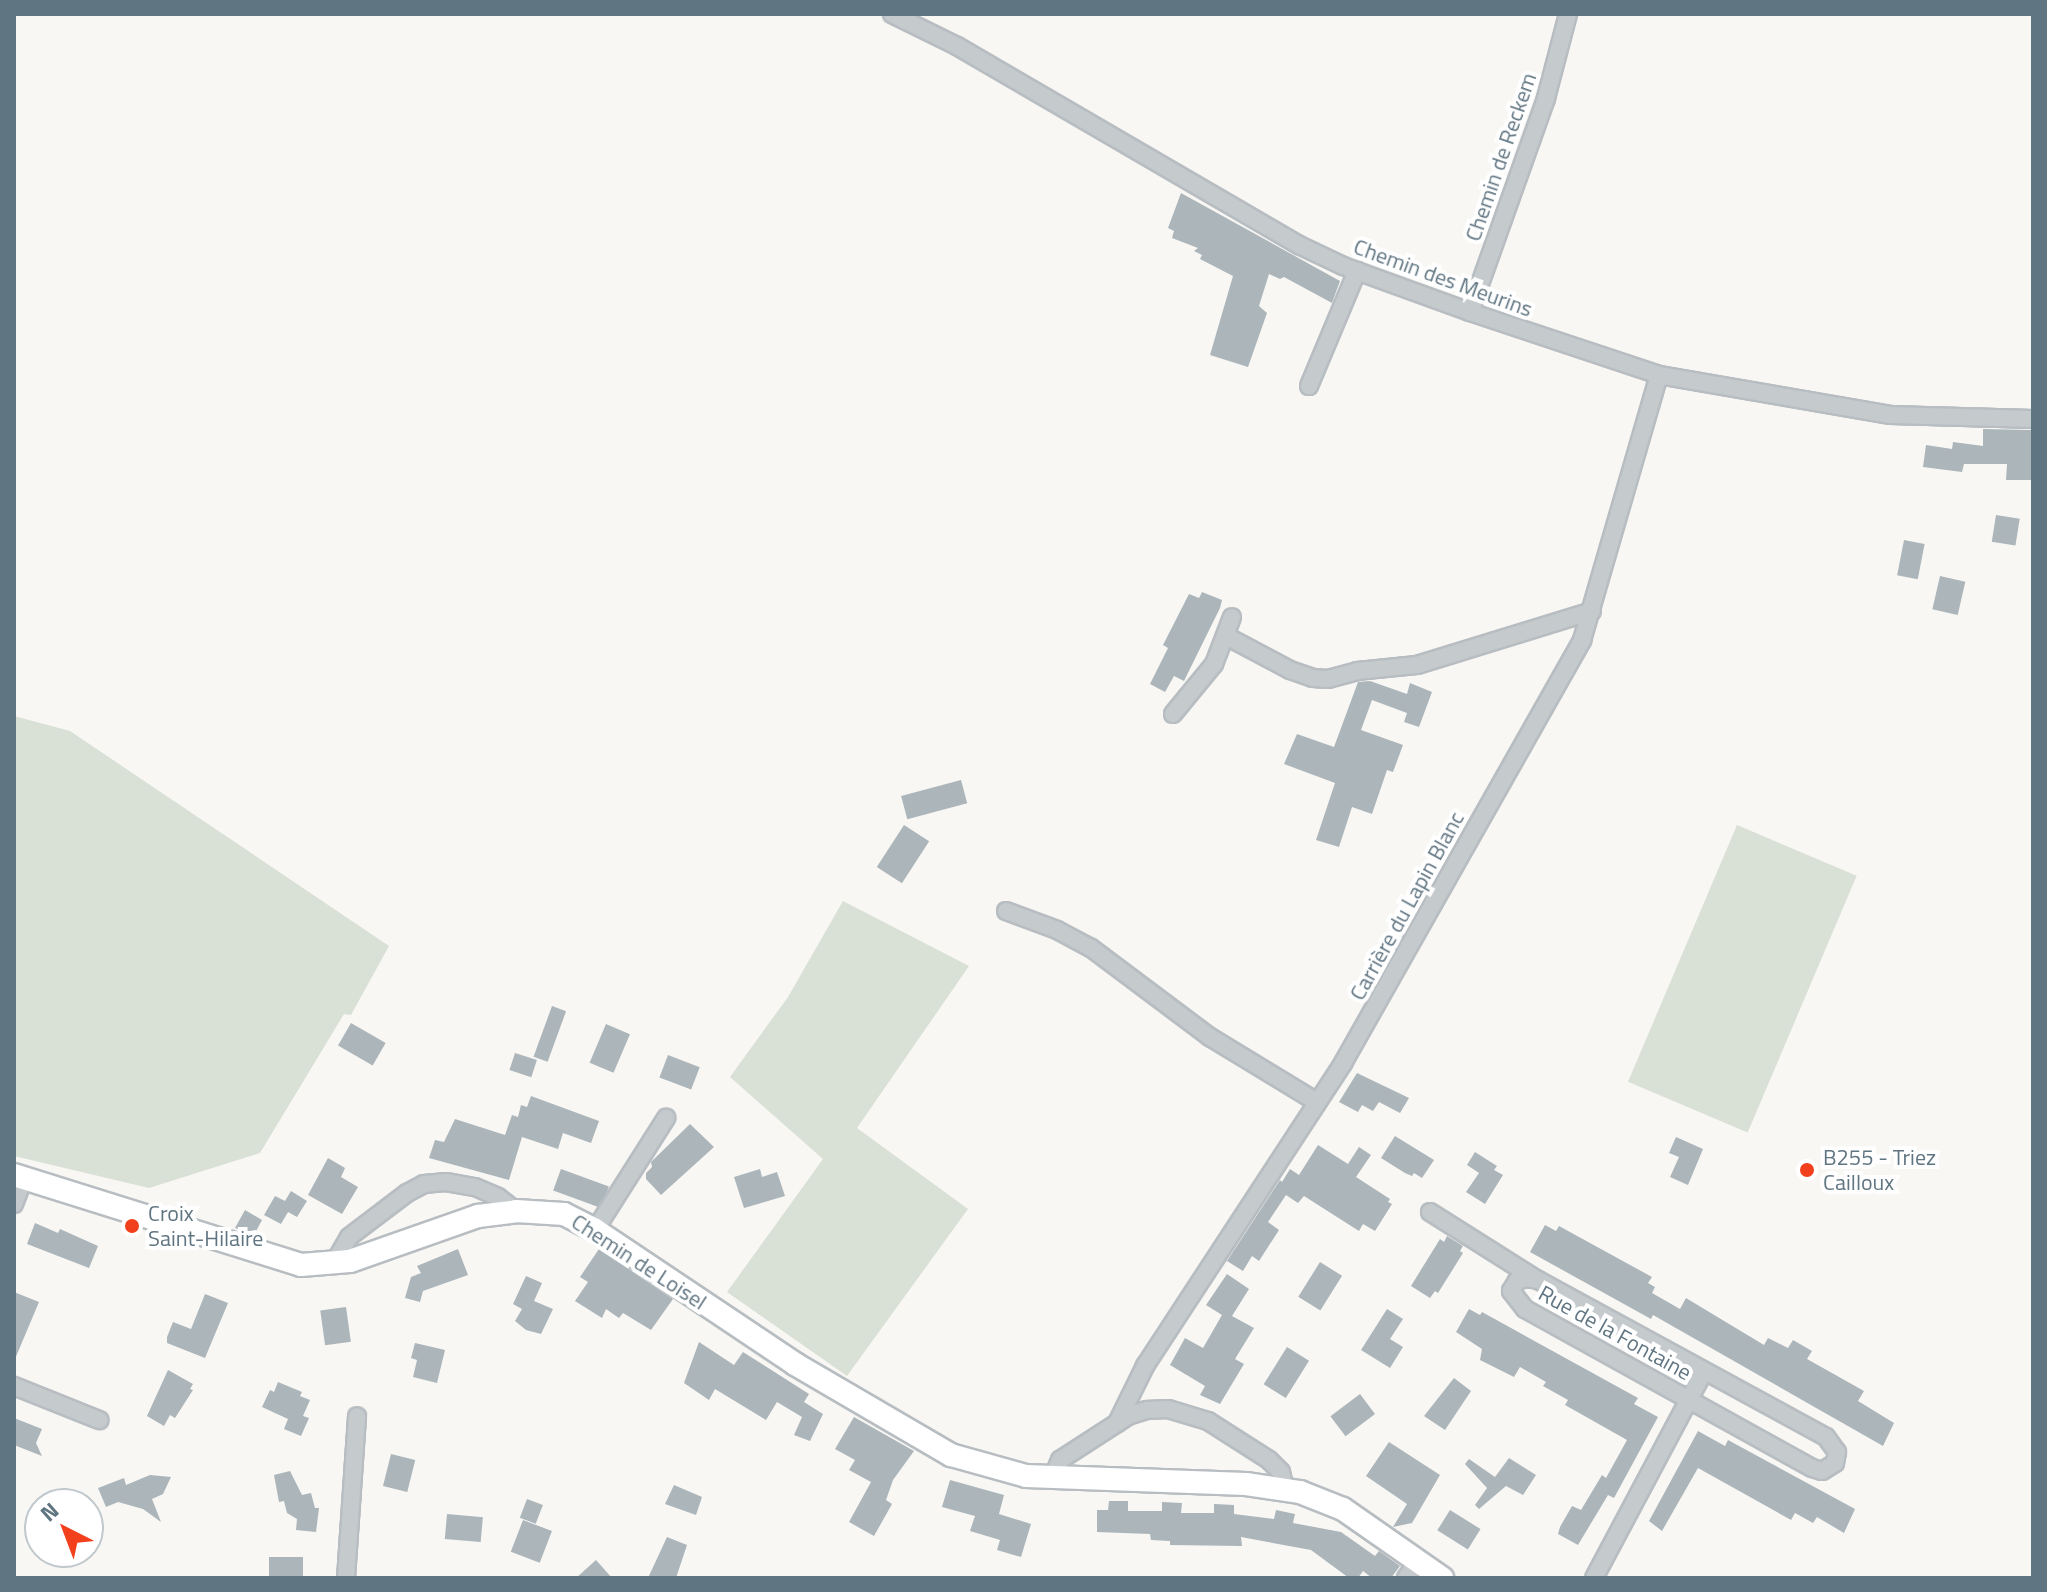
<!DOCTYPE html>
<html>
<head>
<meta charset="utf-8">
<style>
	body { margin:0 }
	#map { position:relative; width:2047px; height:1592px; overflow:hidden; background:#f8f7f4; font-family:"Titillium Web",sans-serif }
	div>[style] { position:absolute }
	.green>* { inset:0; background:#d9e0d5; transform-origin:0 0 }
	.building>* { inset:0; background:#abb5ba; transform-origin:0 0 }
	.roads { filter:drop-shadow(2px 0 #b7bdc1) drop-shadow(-2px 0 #b7bdc1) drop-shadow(0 2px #b7bdc1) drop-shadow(0 -2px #b7bdc1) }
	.street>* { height:16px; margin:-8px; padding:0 8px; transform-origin:8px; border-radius:8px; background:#c5cacd }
	.secondary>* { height:22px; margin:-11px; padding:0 11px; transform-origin:11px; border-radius:11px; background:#fff }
	.dots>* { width:22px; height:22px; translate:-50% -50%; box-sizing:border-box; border:4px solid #fff; border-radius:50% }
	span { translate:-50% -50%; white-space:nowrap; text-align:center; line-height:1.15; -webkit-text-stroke:8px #fff; paint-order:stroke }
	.street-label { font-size:22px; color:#607582 }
	.poi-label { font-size:22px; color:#607582 }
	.left { translate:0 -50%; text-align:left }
	.frame { position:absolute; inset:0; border:16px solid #607582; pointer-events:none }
	.north { position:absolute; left:24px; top:1488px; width:80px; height:80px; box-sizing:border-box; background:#fff; border:2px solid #bfc8cd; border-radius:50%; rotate:318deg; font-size:22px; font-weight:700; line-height:32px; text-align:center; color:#607582 }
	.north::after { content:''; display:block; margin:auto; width:28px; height:36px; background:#f1401b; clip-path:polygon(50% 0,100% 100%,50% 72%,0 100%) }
</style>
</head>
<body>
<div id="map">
	<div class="green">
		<i style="clip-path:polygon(14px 716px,70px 731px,389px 946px,351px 1015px,344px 1014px,260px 1153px,149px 1188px,14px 1156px)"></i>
		<i style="left:1737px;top:825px;width:130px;height:279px;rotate:23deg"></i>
		<i style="clip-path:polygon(843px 901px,969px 966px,857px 1128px,968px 1209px,847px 1376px,727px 1292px,823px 1159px,730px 1077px,788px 997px)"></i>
	</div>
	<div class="building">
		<i style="clip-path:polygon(1181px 193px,1340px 281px,1332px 303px,1284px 277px,1280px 279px,1269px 274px,1259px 306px,1267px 313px,1248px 367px,1210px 355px,1233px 276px,1200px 259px,1202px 255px,1194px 251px,1198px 248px,1172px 238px,1174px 231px,1168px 228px)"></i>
		<i style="clip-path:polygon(1983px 429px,2033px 430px,2033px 480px,2006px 480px,2007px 464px,1964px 464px,1962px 472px,1923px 467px,1926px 445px,1952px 449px,1953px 442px,1983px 446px)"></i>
		<i style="left:1996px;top:515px;width:24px;height:27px;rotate:9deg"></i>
		<i style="left:1904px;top:540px;width:21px;height:36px;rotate:11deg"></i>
		<i style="left:1940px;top:576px;width:26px;height:34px;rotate:13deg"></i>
		<i style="clip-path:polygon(1202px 592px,1222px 600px,1220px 608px,1184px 681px,1174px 676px,1165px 692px,1150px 684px,1168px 648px,1163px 645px,1189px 594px,1199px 598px)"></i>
		<i style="clip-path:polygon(1370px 681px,1407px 694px,1410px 683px,1432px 692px,1419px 727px,1404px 722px,1407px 713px,1372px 700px,1361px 730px,1403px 745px,1393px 772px,1387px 770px,1372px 814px,1352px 807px,1339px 847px,1316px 840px,1335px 783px,1284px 764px,1297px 734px,1334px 747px,1358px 682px)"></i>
		<i style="left:961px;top:780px;width:24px;height:62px;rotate:75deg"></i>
		<i style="left:904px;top:825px;width:30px;height:50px;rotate:33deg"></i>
		<i style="left:552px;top:1006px;width:15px;height:54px;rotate:20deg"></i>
		<i style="left:351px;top:1023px;width:40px;height:26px;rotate:30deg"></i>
		<i style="left:606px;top:1024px;width:26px;height:42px;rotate:23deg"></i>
		<i style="left:515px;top:1053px;width:23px;height:18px;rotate:18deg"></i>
		<i style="left:668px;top:1055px;width:34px;height:24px;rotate:21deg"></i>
		<i style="clip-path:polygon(1357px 1073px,1409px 1098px,1400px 1113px,1379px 1102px,1373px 1111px,1362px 1105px,1358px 1112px,1339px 1102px)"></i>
		<i style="clip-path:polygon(531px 1096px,599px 1121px,591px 1143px,563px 1133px,558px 1149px,522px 1137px,509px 1180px,429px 1158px,435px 1140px,444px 1142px,455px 1119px,505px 1135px,512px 1115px,518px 1117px,521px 1105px,527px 1107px)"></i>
		<i style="clip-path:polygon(690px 1124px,714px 1147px,661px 1195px,646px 1179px,646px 1173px,652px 1167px,651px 1162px)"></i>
		<i style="clip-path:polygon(1395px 1136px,1434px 1160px,1422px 1178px,1414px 1173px,1412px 1176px,1405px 1173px,1381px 1158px)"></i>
		<i style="clip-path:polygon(1676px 1137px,1703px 1149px,1688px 1185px,1670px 1177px,1679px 1157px,1669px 1153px)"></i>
		<i style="clip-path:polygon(1318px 1145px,1348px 1164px,1359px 1147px,1371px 1155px,1356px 1177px,1390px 1199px,1388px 1202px,1392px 1204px,1375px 1231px,1363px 1224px,1359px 1231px,1304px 1196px,1298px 1203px,1286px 1195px,1268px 1222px,1279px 1230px,1259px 1261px,1252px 1256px,1243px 1271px,1227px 1261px,1280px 1180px,1282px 1182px,1290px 1169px,1299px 1175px)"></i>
		<i style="clip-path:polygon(1475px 1152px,1497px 1166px,1494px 1170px,1503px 1175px,1485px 1204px,1466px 1192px,1479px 1173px,1467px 1165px)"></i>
		<i style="clip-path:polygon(328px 1158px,345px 1168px,341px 1177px,358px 1187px,342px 1214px,308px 1195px)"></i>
		<i style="left:561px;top:1169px;width:51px;height:23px;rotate:20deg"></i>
		<i style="clip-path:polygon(760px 1169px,762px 1177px,777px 1172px,785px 1196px,744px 1208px,734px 1177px)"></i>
		<i style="clip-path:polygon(291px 1191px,307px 1201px,297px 1217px,288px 1212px,281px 1224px,264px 1215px,275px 1196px,285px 1201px)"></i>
		<i style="clip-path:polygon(245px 1210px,262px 1220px,254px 1235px,235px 1228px)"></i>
		<i style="clip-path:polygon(35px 1223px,58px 1233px,60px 1229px,98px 1246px,89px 1268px,27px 1244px)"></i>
		<i style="clip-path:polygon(1545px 1225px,1556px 1231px,1559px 1226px,1652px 1277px,1648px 1283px,1655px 1287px,1652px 1293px,1680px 1309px,1686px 1298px,1764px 1345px,1768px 1338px,1788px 1348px,1793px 1340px,1812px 1351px,1807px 1359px,1864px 1391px,1858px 1401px,1894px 1423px,1883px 1446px,1653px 1315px,1651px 1319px,1530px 1252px)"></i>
		<i style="clip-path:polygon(1447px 1236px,1463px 1246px,1460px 1251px,1463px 1253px,1438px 1293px,1435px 1291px,1430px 1298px,1411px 1286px,1440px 1239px,1444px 1242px)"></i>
		<i style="clip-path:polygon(458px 1249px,468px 1275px,423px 1291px,420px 1302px,405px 1298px,411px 1277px,421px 1273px,417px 1266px)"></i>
		<i style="clip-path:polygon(599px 1249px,673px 1299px,651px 1330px,623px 1313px,619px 1318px,606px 1309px,602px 1318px,575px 1301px,588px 1282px,580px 1277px)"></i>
		<i style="left:1320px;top:1262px;width:26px;height:41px;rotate:32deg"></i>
		<i style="clip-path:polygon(1227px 1274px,1249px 1289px,1232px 1316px,1254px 1328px,1235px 1359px,1244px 1364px,1220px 1404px,1200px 1395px,1205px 1386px,1170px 1365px,1185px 1338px,1203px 1348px,1222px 1315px,1206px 1305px)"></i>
		<i style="clip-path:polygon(526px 1276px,542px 1283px,534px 1301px,553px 1309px,541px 1334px,526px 1330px,515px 1321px,522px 1309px,513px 1304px)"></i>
		<i style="clip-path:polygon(14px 1292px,39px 1302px,15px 1359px,14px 1359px)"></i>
		<i style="clip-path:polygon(205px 1294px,228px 1303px,205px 1358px,167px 1343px,167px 1337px,173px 1322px,191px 1329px)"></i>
		<i style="left:346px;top:1307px;width:35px;height:26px;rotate:82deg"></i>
		<i style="clip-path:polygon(1387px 1309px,1403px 1319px,1390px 1339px,1403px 1347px,1390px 1368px,1361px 1350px)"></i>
		<i style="clip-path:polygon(1469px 1309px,1480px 1315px,1482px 1312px,1638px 1398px,1634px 1404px,1658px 1417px,1614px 1498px,1608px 1495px,1578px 1545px,1558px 1534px,1560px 1527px,1572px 1506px,1581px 1510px,1602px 1475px,1606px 1478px,1627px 1440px,1565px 1405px,1568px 1400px,1543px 1386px,1546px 1382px,1520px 1367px,1514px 1377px,1480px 1360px,1482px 1349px,1456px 1332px)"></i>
		<i style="clip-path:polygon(699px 1342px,734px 1365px,743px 1352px,809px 1394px,804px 1402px,823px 1414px,810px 1441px,794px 1435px,802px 1417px,777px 1402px,766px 1420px,715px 1389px,709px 1400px,684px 1383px)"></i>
		<i style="clip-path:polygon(415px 1343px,445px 1350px,437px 1383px,413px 1377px,417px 1360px,411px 1358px)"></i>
		<i style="left:1287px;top:1347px;width:26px;height:44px;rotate:32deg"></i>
		<i style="clip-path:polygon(168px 1370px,193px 1384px,190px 1389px,193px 1390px,175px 1418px,170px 1415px,164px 1426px,147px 1416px)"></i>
		<i style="clip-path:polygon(1454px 1378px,1471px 1391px,1445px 1430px,1424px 1416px)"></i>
		<i style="clip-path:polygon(278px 1382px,302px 1392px,300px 1396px,310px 1400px,303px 1416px,309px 1418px,301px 1436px,284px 1429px,288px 1419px,262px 1407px,270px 1390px,274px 1392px)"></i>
		<i style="left:1360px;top:1394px;width:25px;height:37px;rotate:53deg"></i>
		<i style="clip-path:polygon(854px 1417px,914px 1451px,893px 1480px,886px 1500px,892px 1504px,874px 1536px,849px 1522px,871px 1482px,849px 1470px,855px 1460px,835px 1449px)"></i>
		<i style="clip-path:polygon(14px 1418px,42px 1429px,36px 1443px,42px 1456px,14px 1445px)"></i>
		<i style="clip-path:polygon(1698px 1431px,1725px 1446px,1728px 1440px,1855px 1509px,1844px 1533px,1817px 1517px,1813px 1523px,1795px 1513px,1791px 1520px,1698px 1468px,1662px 1531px,1649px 1521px)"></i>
		<i style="clip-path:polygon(1389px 1442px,1440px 1475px,1412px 1523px,1393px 1527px,1407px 1504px,1366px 1476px)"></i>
		<i style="left:391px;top:1454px;width:25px;height:33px;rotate:14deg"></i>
		<i style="clip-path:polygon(1509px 1458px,1536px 1475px,1523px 1495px,1506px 1486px,1479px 1509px,1475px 1505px,1487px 1488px,1465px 1464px,1469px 1459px,1495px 1477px)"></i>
		<i style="clip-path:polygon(290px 1471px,302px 1495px,311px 1493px,315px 1508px,319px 1508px,316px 1532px,296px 1530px,297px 1519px,287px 1513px,284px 1501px,279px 1502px,274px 1475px)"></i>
		<i style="clip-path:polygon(150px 1475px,171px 1477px,163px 1494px,152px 1499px,161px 1522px,143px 1509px,118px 1502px,106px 1507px,98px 1488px,124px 1478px,126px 1485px)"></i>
		<i style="clip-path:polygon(950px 1480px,1004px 1495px,999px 1514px,1031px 1524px,1021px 1557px,997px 1550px,1000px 1540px,970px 1531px,975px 1516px,942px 1507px)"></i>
		<i style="clip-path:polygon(674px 1485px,702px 1497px,696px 1515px,665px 1504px)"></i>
		<i style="left:527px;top:1499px;width:17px;height:20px;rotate:21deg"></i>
		<i style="clip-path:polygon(1109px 1501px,1128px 1501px,1128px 1511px,1162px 1511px,1162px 1502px,1182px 1503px,1181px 1513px,1214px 1513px,1214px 1504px,1234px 1505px,1234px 1514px,1274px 1519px,1276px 1510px,1295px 1514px,1293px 1523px,1341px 1532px,1375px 1556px,1379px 1551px,1400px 1566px,1391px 1578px,1372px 1578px,1363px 1571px,1358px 1578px,1349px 1578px,1311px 1550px,1241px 1537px,1242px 1546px,1170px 1545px,1170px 1541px,1151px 1540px,1150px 1534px,1097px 1532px,1097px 1510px,1108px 1510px)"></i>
		<i style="left:1450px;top:1510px;width:36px;height:24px;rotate:32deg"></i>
		<i style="left:447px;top:1514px;width:36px;height:25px;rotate:5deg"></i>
		<i style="left:523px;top:1520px;width:31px;height:34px;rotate:21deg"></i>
		<i style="clip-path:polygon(667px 1537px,687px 1545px,676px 1578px,648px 1578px)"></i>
		<i style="left:269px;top:1557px;width:34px;height:21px"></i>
		<i style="clip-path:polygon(596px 1560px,612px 1578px,576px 1578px)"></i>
	</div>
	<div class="roads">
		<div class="street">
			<i style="left:892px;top:14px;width:72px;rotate:26.2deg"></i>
			<i style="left:957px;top:46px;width:396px;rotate:30.2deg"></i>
			<i style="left:1299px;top:245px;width:49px;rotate:25.5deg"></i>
			<i style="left:1343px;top:266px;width:135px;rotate:19.9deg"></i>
			<i style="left:1470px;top:312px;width:199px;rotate:18.4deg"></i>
			<i style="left:1659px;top:375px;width:235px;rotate:9.8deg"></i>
			<i style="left:1891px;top:415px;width:142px;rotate:1.6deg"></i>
			<i style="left:1470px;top:312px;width:227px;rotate:-70.4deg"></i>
			<i style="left:1546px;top:98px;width:87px;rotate:-75.3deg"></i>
			<i style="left:1309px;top:386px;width:125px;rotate:-67.3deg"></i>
			<i style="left:1226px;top:636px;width:72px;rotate:28deg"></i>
			<i style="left:1290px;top:670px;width:24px;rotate:19deg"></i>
			<i style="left:1313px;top:678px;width:15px;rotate:4deg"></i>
			<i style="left:1328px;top:679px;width:30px;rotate:-15deg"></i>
			<i style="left:1357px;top:671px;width:60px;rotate:-5.7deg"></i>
			<i style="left:1417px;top:665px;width:183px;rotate:-17.1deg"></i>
			<i style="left:1173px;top:714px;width:65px;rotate:-50.6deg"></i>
			<i style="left:1214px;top:664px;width:50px;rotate:-69deg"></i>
			<i style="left:1006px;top:911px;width:54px;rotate:20.4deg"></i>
			<i style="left:1057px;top:930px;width:38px;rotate:28deg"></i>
			<i style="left:1091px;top:948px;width:149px;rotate:36.8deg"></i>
			<i style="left:1210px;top:1037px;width:125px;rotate:31.3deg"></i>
			<i style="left:14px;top:1204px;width:28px;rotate:-69deg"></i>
			<i style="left:1430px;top:1212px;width:125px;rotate:32.3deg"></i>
			<i style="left:595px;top:1230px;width:133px;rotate:-57.6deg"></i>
			<i style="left:333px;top:1265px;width:32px;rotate:-60deg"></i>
			<i style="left:349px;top:1237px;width:73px;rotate:-37.2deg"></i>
			<i style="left:407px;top:1193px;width:19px;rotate:-28deg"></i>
			<i style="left:424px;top:1184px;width:22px;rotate:-5deg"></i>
			<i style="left:446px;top:1182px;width:29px;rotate:10deg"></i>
			<i style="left:475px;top:1187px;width:25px;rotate:23deg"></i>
			<i style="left:498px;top:1197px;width:23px;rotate:38deg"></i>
			<i style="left:1526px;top:1278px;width:12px;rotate:9deg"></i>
			<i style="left:1538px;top:1280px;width:328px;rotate:28.6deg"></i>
			<i style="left:1826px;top:1437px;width:19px;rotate:54deg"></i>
			<i style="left:1837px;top:1452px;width:11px;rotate:100deg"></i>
			<i style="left:1835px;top:1463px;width:15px;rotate:148deg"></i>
			<i style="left:1822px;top:1471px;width:10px;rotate:-163deg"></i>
			<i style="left:1812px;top:1468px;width:328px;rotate:-151deg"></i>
			<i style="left:1525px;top:1309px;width:23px;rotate:-128deg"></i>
			<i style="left:1511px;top:1291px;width:12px;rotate:-59deg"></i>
			<i style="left:1517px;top:1281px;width:9px;rotate:-18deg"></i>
			<i style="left:14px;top:1386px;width:92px;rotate:21.8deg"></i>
			<i style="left:1117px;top:1423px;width:64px;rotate:-63.8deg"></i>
			<i style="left:1145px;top:1366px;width:362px;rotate:-56.8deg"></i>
			<i style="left:1343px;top:1063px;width:486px;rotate:-60.5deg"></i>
			<i style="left:1582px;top:640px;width:276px;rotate:-73.8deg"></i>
			<i style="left:1052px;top:1479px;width:21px;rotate:-67deg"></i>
			<i style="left:1060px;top:1460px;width:81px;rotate:-32.9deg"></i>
			<i style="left:1128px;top:1416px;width:20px;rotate:-18deg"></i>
			<i style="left:1147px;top:1410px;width:21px;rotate:-3deg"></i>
			<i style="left:1168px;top:1409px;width:42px;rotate:16.7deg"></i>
			<i style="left:1208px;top:1421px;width:72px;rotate:32.6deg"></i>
			<i style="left:1269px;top:1460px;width:17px;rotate:45deg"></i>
			<i style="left:1281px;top:1472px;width:17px;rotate:77deg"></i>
			<i style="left:346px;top:1578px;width:162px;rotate:-86.1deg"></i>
			<i style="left:1406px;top:1578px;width:21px;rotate:-55deg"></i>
			<i style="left:1594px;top:1578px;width:234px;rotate:-62deg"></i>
		</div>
		<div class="secondary">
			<i style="left:14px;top:1175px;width:301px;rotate:17.4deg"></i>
			<i style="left:301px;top:1265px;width:49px;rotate:-4.7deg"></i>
			<i style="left:350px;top:1261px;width:136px;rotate:-19.4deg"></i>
			<i style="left:478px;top:1216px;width:38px;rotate:-7deg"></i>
			<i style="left:516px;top:1211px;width:48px;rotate:3.6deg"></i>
			<i style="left:564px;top:1214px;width:35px;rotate:27deg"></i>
			<i style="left:595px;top:1230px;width:241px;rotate:33.8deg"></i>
			<i style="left:795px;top:1364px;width:181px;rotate:30.3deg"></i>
			<i style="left:951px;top:1455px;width:78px;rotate:15.6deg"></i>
			<i style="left:1026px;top:1476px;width:220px;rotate:2.1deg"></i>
			<i style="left:1246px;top:1484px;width:55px;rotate:8.4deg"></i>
			<i style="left:1300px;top:1492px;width:46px;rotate:21.6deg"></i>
			<i style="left:1343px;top:1509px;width:121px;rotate:34.9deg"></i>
		</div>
	</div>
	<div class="dots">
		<i style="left:1807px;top:1170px;background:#f1401b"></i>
		<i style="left:132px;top:1226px;background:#f1401b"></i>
	</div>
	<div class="street-label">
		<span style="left:1501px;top:157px;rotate:-71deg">Chemin de Reckem</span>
		<span style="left:1443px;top:278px;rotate:20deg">Chemin des Meurins</span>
		<span style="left:1407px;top:906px;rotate:-61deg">Carrière du Lapin Blanc</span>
		<span style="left:639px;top:1262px;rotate:33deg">Chemin de Loisel</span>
		<span style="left:1615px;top:1333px;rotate:29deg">Rue de la Fontaine</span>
	</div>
	<div class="poi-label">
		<span class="left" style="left:1823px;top:1170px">B255 - Triez<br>Cailloux</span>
		<span class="left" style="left:148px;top:1226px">Croix<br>Saint-Hilaire</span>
	</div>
	<div class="frame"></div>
	<div class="north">N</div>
</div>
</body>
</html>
